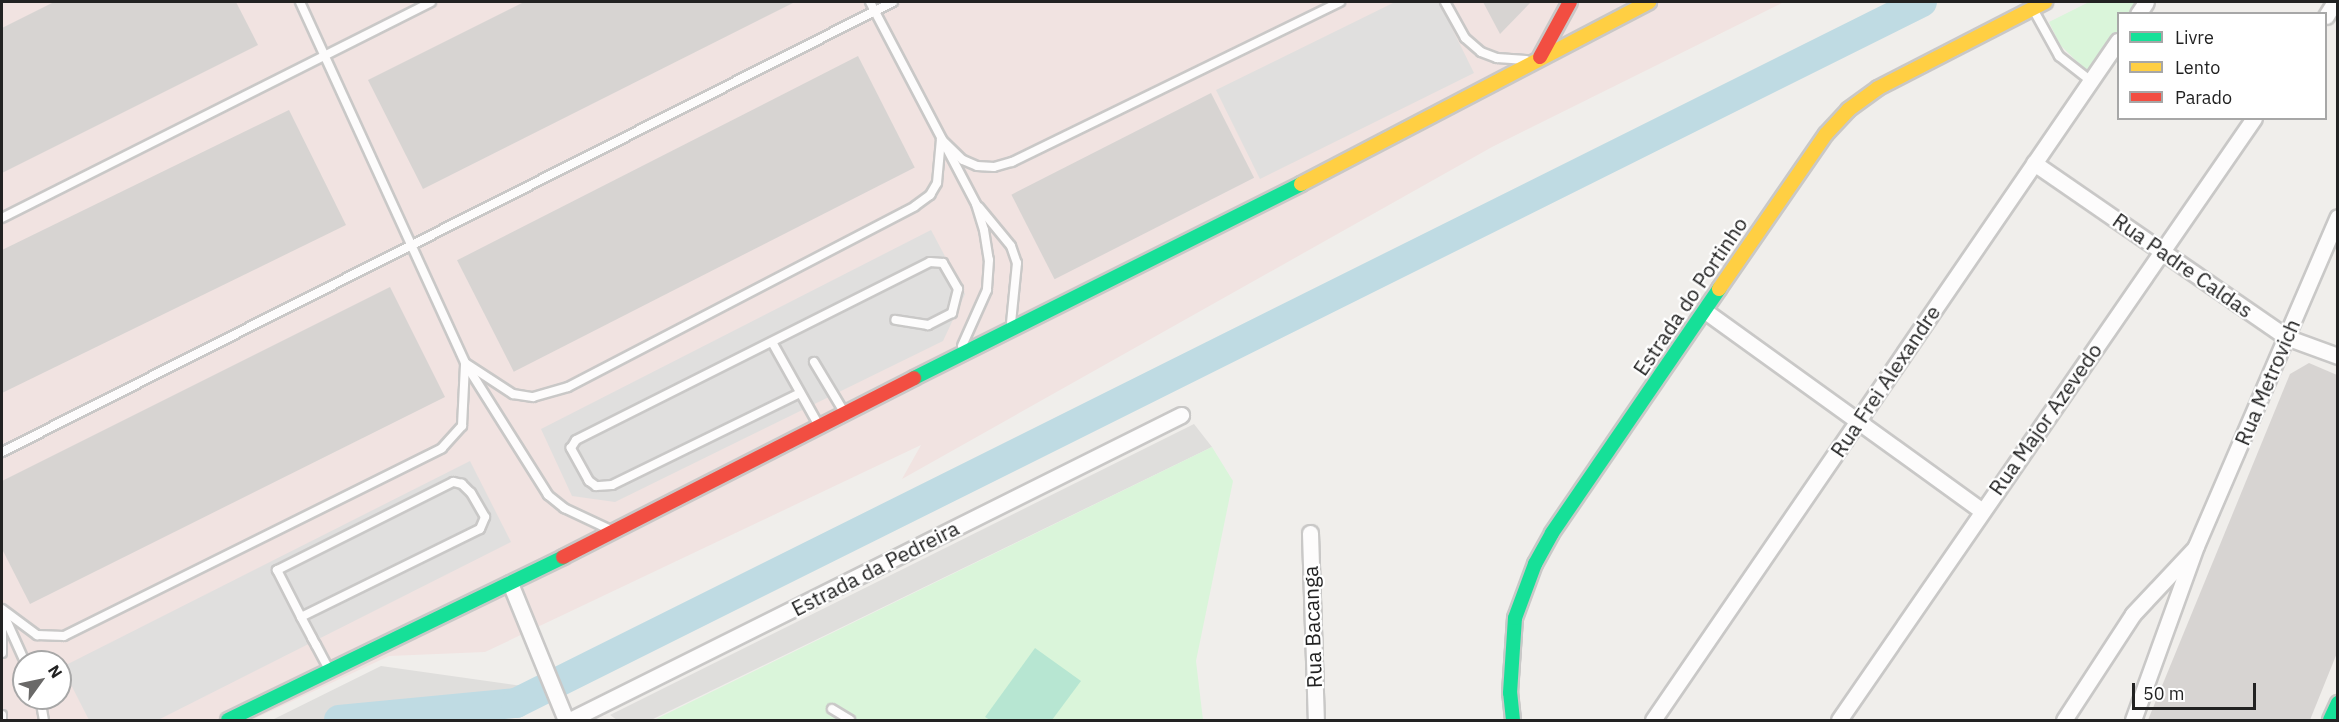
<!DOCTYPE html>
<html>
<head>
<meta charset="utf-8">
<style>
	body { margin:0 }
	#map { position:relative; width:2339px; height:722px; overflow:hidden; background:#f0eeeb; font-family:"IBM Plex Sans",sans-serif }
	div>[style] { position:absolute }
	.residential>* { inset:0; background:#dfdedc }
	.commercial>* { inset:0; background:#f1e3e1 }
	.park>* { inset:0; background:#daf5da }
	.pitch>* { inset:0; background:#b7e6d2 }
	.parking>* { inset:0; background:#e0dfde }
	.river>* { height:30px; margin:-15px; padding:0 15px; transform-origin:15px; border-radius:15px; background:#bfdbe3 }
	.building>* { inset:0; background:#d7d4d2; transform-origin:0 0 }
	.roads { filter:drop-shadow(2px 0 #c9c8c7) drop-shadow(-2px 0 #c9c8c7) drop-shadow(0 2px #c9c8c7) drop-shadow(0 -2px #c9c8c7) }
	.lane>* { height:8px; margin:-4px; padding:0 4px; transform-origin:4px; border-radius:4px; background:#fdfcfc }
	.street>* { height:15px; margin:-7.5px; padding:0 7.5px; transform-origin:7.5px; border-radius:7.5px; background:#fdfcfc }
	.fast>* { height:14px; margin:-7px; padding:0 7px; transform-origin:7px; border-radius:7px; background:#16e098 }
	.slow>* { height:14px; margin:-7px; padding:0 7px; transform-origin:7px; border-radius:7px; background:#ffcf43 }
	.jam>* { height:14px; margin:-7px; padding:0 7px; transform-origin:7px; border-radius:7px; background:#f24e42 }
	span { translate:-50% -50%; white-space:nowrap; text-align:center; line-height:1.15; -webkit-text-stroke:4.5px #fff; paint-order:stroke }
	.street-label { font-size:21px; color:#222 }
	.frame { position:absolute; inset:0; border:3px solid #222; pointer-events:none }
	.legend { position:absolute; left:2117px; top:12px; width:210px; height:108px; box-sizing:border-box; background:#fff; border:2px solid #a7a7a7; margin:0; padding:8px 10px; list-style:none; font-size:18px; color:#222 }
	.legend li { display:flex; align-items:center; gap:12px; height:30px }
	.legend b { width:30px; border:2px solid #a7a7a7 }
	.north { position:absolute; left:12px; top:650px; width:60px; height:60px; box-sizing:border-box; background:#fff; border:2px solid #a7a7a7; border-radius:50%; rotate:57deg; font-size:16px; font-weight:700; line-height:24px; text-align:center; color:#222 }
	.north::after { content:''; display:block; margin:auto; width:21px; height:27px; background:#6a6968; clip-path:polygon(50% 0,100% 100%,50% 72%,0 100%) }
	.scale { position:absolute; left:2132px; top:683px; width:124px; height:27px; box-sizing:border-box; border:3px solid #222; border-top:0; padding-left:8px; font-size:18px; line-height:21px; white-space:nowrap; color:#222; -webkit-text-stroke:4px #fff; paint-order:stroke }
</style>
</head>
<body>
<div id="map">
	<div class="residential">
		<i style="clip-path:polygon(1194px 424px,1212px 447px,651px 720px,617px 720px,610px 715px)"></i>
		<i style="clip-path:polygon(381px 666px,537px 688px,528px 699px,373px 710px,353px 720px,272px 720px)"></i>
	</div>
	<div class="commercial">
		<i style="clip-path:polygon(evenodd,2px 2px,1784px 2px,1492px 147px,902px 479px,921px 445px,485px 652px,389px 656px,252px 720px,2px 720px,2px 2px,24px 662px,60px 662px,60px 698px,24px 698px,24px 662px)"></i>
	</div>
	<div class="park">
		<i style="clip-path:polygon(2089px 2px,2142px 2px,2133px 13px,2118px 14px,2118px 33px,2089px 73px,2060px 45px,2049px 22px)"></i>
		<i style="clip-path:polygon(1212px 447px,1233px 481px,1196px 661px,1203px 720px,654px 720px)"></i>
	</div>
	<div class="pitch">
		<i style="clip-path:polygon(1035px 648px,1081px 681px,1052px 720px,990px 720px,985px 717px)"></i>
	</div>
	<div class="parking">
		<i style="clip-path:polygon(1395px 2px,1439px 2px,1474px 73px,1260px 179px,1216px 90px)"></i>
		<i style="clip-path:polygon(931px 230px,965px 294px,943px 341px,615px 502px,572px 496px,541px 429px)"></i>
		<i style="clip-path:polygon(470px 461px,511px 542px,158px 720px,89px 720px,62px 667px)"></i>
	</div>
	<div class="river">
		<i style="left:339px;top:720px;width:178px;rotate:-5.5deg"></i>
		<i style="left:516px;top:703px;width:1571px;rotate:-26.5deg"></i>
	</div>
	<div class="building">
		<i style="clip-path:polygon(54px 2px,236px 2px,258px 45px,2px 173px,2px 28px)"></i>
		<i style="clip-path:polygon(524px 2px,795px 2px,423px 189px,368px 80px)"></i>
		<i style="clip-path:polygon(1483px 2px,1531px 2px,1500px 34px)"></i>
		<i style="left:858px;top:56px;width:125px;height:450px;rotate:63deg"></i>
		<i style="left:1211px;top:93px;width:95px;height:224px;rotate:63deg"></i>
		<i style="clip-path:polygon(289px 110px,346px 225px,2px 393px,2px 250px)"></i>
		<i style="clip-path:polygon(390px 287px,445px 397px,30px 604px,2px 549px,2px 481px)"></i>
		<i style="clip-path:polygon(2309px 363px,2337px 375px,2337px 653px,2310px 720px,2148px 720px,2290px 374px)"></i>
	</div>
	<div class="roads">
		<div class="lane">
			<i style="left:300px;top:2px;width:397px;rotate:65.4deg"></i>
			<i style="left:465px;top:363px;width:156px;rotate:57.8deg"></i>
			<i style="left:548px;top:495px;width:21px;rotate:39deg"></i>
			<i style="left:564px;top:508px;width:52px;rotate:25.1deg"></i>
			<i style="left:870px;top:2px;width:228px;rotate:62.3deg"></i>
			<i style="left:976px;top:204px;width:27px;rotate:73deg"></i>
			<i style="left:984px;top:230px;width:30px;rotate:81deg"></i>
			<i style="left:989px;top:260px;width:30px;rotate:94deg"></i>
			<i style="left:987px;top:290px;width:61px;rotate:114.1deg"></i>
			<i style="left:1445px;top:2px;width:41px;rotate:60.9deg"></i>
			<i style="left:1465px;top:38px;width:21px;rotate:41deg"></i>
			<i style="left:1481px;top:52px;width:17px;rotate:21deg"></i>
			<i style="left:1497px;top:58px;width:29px;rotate:4deg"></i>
			<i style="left:2033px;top:9px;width:54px;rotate:61deg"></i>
			<i style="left:2059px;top:56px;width:41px;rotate:38deg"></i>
			<i style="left:941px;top:139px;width:30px;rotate:44deg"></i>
			<i style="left:963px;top:160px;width:15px;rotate:23deg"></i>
			<i style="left:977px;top:166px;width:17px;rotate:3deg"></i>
			<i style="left:994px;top:167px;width:19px;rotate:-16deg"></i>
			<i style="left:1012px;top:162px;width:365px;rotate:-26deg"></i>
			<i style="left:979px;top:207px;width:50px;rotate:50.6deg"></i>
			<i style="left:1011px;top:246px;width:18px;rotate:71deg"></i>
			<i style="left:1017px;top:263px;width:60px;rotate:95.7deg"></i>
			<i style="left:2px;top:218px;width:480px;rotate:-26.7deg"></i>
			<i style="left:772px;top:342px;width:94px;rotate:60.7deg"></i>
			<i style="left:814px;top:362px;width:58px;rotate:59deg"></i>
			<i style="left:467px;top:364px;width:55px;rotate:33.1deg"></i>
			<i style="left:513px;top:394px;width:20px;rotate:9deg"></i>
			<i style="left:533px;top:397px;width:36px;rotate:-16deg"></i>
			<i style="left:568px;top:387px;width:391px;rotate:-27.5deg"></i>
			<i style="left:915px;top:206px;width:19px;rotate:-36deg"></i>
			<i style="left:930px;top:195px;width:14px;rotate:-60deg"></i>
			<i style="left:937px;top:183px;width:44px;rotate:-84.8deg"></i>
			<i style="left:800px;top:393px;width:209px;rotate:153.9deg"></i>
			<i style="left:612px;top:485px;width:16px;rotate:176deg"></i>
			<i style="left:596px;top:486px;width:9px;rotate:-144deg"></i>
			<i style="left:589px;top:481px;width:38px;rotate:-119deg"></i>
			<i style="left:571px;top:448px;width:9px;rotate:-58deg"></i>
			<i style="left:576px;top:440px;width:396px;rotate:-26.7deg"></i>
			<i style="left:930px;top:262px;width:13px;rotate:4deg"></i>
			<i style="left:943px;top:263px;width:30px;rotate:60deg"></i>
			<i style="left:958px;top:289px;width:25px;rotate:104deg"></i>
			<i style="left:952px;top:313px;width:27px;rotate:153deg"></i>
			<i style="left:928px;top:325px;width:33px;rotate:-171deg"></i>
			<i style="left:2px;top:452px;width:998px;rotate:-26.8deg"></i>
			<i style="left:2px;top:609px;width:44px;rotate:36.6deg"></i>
			<i style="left:37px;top:635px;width:27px;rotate:2deg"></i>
			<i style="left:64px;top:636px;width:422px;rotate:-26.4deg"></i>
			<i style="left:442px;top:448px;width:30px;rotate:-48deg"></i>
			<i style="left:462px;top:426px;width:61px;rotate:-87.2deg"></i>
			<i style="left:2px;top:611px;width:56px;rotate:65.7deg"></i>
			<i style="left:301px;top:617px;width:199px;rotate:-26.2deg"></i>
			<i style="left:480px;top:529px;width:13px;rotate:-67deg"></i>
			<i style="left:485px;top:517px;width:28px;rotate:-120deg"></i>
			<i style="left:471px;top:493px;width:13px;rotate:-135deg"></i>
			<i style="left:462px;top:484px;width:9px;rotate:-167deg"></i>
			<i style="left:453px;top:482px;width:197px;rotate:153.4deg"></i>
			<i style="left:277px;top:570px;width:53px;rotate:62.9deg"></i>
			<i style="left:301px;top:617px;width:24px;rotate:62deg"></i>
			<i style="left:312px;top:638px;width:8px;rotate:60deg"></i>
			<i style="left:316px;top:645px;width:27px;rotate:62deg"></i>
			<i style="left:2px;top:623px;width:30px;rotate:90deg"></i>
			<i style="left:40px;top:698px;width:22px;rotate:80deg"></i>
			<i style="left:832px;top:709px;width:21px;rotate:31deg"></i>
			<i style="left:2px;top:715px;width:5px;rotate:90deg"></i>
		</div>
		<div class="street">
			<i style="left:2138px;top:14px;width:14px;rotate:-56deg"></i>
			<i style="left:2326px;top:16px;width:13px;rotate:-58deg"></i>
			<i style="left:2034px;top:163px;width:306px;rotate:34.6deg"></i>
			<i style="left:2286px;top:337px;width:55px;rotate:20.1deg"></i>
			<i style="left:1705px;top:311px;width:342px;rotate:35.8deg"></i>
			<i style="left:1310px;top:533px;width:187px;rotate:88.2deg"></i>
			<i style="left:510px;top:583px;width:148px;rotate:67.8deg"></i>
			<i style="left:570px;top:720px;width:683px;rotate:-26.53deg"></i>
			<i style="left:1653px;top:720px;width:823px;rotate:-55.6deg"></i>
			<i style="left:1839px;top:720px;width:731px;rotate:-55.42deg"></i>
			<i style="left:2064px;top:720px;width:126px;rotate:-56.9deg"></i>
			<i style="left:2133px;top:614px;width:89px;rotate:-46.8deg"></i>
			<i style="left:2133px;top:720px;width:185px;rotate:-70.1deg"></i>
			<i style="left:2196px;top:546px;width:358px;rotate:-66.7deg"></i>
		</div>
		<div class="fast">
			<i style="left:914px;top:378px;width:433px;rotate:-26.6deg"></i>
			<i style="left:228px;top:720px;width:373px;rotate:-25.9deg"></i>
			<i style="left:1513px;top:720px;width:27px;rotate:-96deg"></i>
			<i style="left:1510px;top:693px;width:75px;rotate:-86.2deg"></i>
			<i style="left:1515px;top:618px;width:58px;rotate:-69.7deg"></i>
			<i style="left:1535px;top:564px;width:35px;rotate:-61deg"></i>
			<i style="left:1552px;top:533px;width:296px;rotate:-55.6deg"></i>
			<i style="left:2330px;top:720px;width:19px;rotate:-65deg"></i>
		</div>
		<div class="slow">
			<i style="left:1301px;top:184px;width:393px;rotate:-27.6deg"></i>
			<i style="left:1719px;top:289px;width:188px;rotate:-55.4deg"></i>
			<i style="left:1826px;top:134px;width:33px;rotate:-47deg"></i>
			<i style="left:1848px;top:110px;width:37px;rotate:-36deg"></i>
			<i style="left:1878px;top:88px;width:188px;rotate:-27.2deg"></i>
		</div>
		<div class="jam">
			<i style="left:1540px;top:57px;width:63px;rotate:-61.4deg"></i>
			<i style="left:563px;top:557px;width:394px;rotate:-27deg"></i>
		</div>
	</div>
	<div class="street-label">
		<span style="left:2183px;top:265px;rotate:35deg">Rua Padre Caldas</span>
		<span style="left:1690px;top:296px;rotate:-56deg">Estrada do Portinho</span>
		<span style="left:1885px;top:381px;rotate:-56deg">Rua Frei Alexandre</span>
		<span style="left:2267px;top:382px;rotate:-67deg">Rua Metrovich</span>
		<span style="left:2045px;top:419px;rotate:-55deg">Rua Major Azevedo</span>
		<span style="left:875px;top:568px;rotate:-27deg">Estrada da Pedreira</span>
		<span style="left:1312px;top:627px;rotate:-92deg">Rua Bacanga</span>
	</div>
	<div class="frame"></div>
	<ul class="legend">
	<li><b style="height:8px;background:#16e098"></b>Livre</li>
	<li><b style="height:8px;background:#ffcf43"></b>Lento</li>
	<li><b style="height:8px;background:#f24e42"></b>Parado</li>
	</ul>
	<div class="north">N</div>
	<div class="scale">50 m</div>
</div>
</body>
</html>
